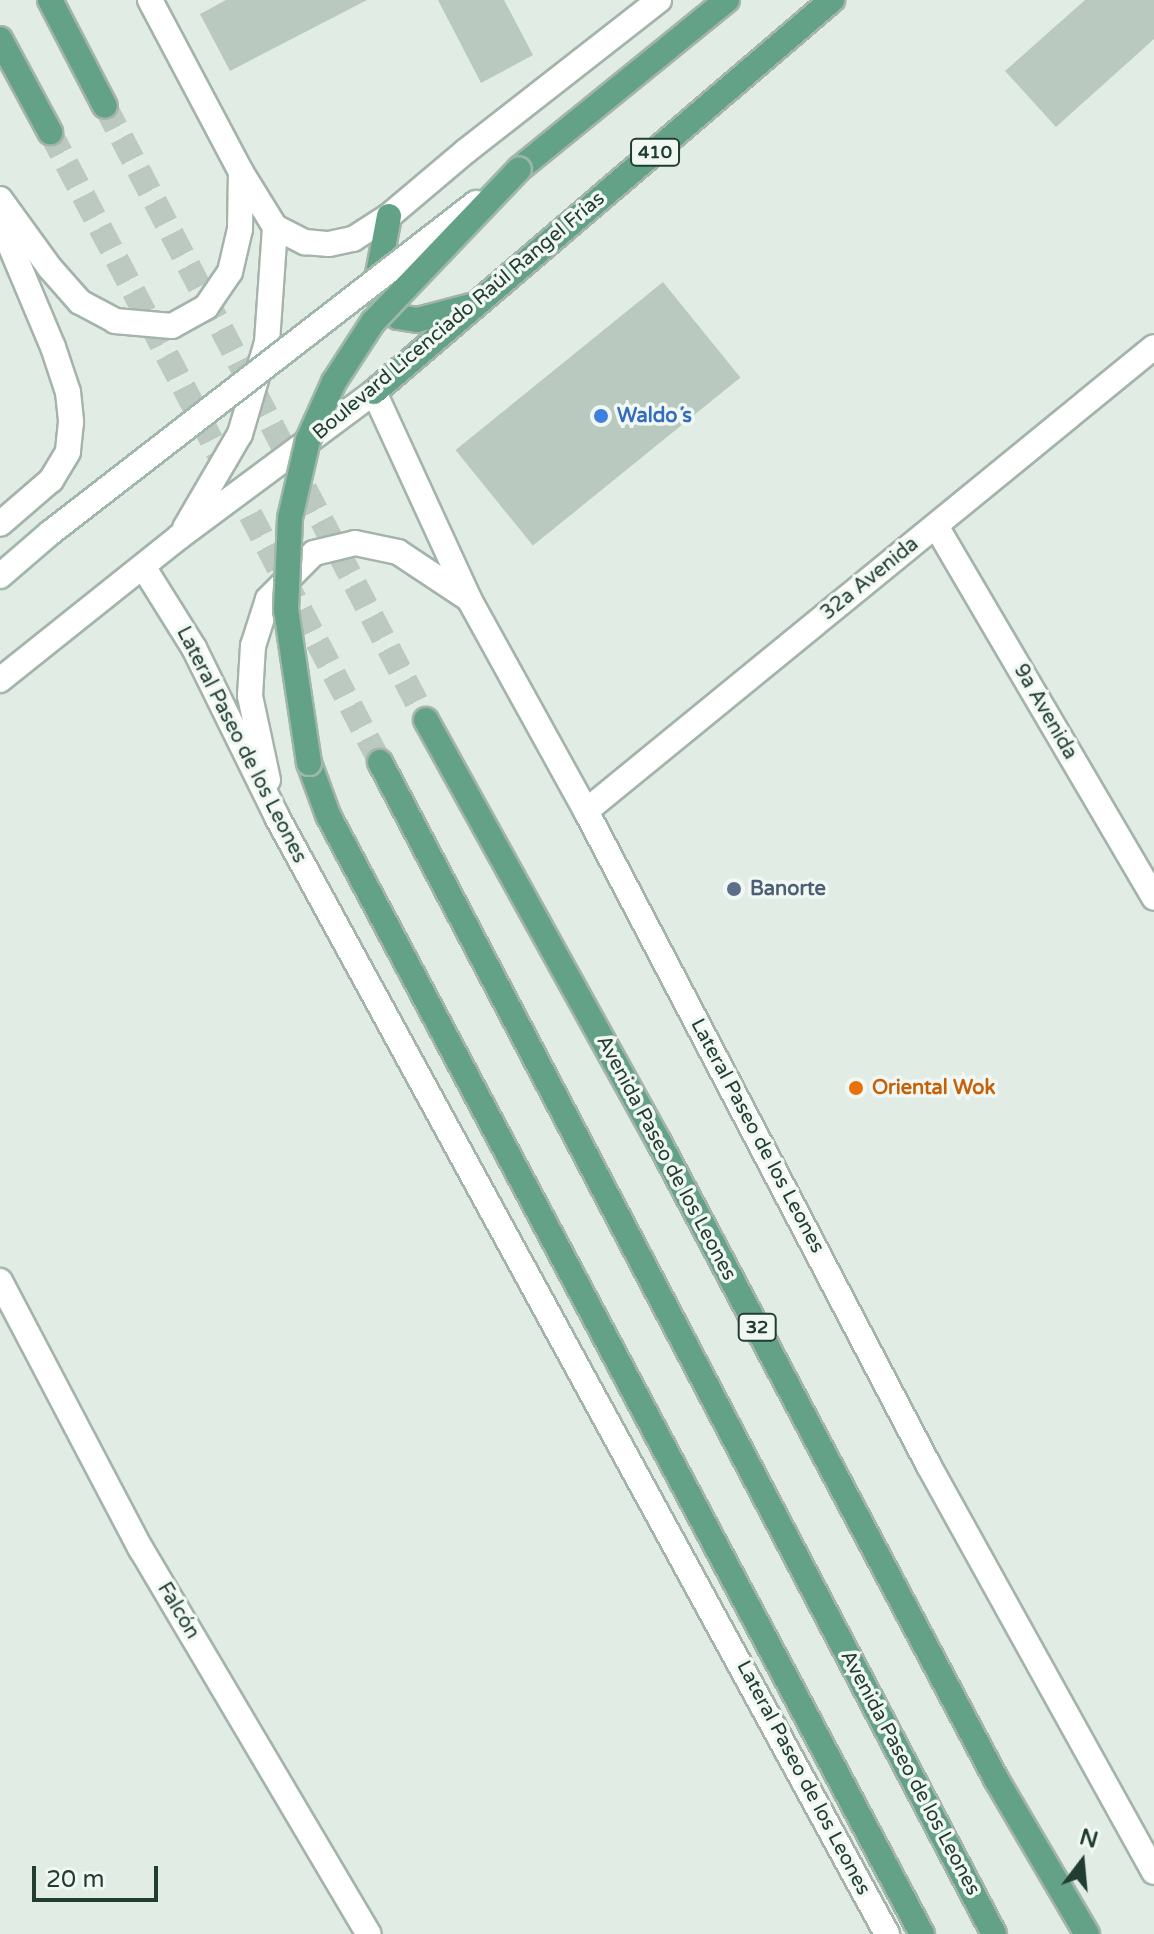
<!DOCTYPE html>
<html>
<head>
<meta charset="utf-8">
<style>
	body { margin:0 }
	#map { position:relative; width:1154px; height:1934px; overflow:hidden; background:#e1ece5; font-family:"Varela Round",sans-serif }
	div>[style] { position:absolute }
	.building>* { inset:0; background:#b9c9c0; transform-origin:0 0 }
	.primary-tunnel>* { height:24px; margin-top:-12px; transform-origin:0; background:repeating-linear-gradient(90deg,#bbc9c1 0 24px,transparent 0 36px) }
	.roads { filter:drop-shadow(2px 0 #a4b4ab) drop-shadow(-2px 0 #a4b4ab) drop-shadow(0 2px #a4b4ab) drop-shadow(0 -2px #a4b4ab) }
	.street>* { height:24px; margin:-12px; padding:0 12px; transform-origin:12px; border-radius:12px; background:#fff }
	.secondary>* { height:24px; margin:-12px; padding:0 12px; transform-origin:12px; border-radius:12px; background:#fff }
	.primary>* { height:24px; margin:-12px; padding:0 12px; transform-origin:12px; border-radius:12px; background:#64a288 }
	.bridges { filter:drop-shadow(2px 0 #9fb8ab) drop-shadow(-2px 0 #9fb8ab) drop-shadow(0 2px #9fb8ab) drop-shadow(0 -2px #9fb8ab) }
	.secondary-bridge>* { height:24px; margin:-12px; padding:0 12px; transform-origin:12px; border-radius:12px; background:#fff }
	.primary-bridge>* { height:24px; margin:-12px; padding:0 12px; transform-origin:12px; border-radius:12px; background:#64a288 }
	.dots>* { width:22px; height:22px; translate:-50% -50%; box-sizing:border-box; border:4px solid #f1f8f4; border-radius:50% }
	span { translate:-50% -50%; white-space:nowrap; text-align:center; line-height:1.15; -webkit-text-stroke:7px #f1f8f4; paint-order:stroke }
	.shield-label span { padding:2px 6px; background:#f1f8f4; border:2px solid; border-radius:6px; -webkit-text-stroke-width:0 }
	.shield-label { font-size:18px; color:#213d31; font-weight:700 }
	.street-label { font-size:20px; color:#213d31 }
	.shop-label { font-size:20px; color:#366cbe; font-weight:700 }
	.left { translate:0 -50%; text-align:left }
	.service-label { font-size:20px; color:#4e5e75; font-weight:700 }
	.food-label { font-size:20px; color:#c56008; font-weight:700 }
	.north { position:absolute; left:1042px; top:1822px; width:80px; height:80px; -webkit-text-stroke:6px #f1f8f4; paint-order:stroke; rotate:16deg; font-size:22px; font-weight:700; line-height:32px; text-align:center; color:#213d31 }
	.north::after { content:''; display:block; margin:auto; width:28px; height:36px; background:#213d31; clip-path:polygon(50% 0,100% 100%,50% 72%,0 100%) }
	.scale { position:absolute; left:32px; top:1866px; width:126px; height:36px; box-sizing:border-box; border:4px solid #213d31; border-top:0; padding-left:10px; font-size:24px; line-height:28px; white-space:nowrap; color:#213d31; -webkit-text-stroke:6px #f1f8f4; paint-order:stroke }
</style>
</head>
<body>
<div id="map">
	<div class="building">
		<i style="clip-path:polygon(226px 0,367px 0,230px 71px,200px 14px)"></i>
		<i style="clip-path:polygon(438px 0,504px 0,533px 55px,481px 83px)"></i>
		<i style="clip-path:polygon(1085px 0,1154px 0,1154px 39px,1056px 127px,1005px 71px)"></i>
		<i style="left:663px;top:282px;width:123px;height:267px;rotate:51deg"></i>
	</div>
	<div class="primary-tunnel">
		<i style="left:105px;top:106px;width:693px;rotate:62.4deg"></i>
		<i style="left:50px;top:132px;width:711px;rotate:62.35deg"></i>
	</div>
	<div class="roads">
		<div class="street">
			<i style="left:936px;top:526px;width:431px;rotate:59.6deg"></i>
			<i style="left:586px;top:811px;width:733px;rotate:-39.25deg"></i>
			<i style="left:0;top:1281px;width:303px;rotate:62.3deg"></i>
			<i style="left:141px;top:1549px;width:447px;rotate:59.4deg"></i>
		</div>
		<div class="secondary">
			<i style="left:150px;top:0;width:195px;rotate:62.1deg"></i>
			<i style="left:241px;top:172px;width:65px;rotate:58.3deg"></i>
			<i style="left:0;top:199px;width:85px;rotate:54.1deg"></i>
			<i style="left:50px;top:268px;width:45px;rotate:48.6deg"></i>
			<i style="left:80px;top:302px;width:40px;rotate:28deg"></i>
			<i style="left:115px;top:321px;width:57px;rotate:5deg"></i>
			<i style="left:172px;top:326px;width:39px;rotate:-29deg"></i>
			<i style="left:206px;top:307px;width:42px;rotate:-55.6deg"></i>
			<i style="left:230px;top:272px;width:44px;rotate:-76.9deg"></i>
			<i style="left:240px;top:229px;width:57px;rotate:-89deg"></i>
			<i style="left:0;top:221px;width:137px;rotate:67.2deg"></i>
			<i style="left:53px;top:347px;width:47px;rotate:71.6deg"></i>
			<i style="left:68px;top:392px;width:30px;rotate:84deg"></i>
			<i style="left:71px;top:422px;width:30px;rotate:96deg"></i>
			<i style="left:68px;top:452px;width:33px;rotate:121deg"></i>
			<i style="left:51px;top:480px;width:67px;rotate:139.2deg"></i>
			<i style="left:275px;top:227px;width:34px;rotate:27deg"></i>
			<i style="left:305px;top:242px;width:24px;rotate:5deg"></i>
			<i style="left:329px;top:244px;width:25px;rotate:-12deg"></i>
			<i style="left:353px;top:239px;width:43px;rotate:-32.6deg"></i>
			<i style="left:389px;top:216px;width:101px;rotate:-40.2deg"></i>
			<i style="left:466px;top:151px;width:245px;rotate:-38deg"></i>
			<i style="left:185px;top:528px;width:109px;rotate:-59.7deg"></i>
			<i style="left:240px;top:434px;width:96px;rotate:-73.6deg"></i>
			<i style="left:267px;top:342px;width:115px;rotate:-86deg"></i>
			<i style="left:144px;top:568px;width:94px;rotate:58deg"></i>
			<i style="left:194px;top:648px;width:188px;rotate:63.8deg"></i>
			<i style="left:277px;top:817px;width:1273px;rotate:61.36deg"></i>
			<i style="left:0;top:680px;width:229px;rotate:-38.6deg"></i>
			<i style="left:179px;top:537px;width:243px;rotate:-36.6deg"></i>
			<i style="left:374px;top:392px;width:228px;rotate:65.3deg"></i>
			<i style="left:469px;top:599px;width:242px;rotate:61.1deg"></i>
			<i style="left:586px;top:811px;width:739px;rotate:62.36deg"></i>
			<i style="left:929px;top:1466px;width:464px;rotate:61deg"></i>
			<i style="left:268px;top:780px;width:86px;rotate:-102.1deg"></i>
			<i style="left:250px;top:696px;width:50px;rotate:-86.6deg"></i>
			<i style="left:253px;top:646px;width:49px;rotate:-72.3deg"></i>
			<i style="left:268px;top:599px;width:65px;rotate:-45deg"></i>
			<i style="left:314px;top:553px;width:42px;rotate:-13.7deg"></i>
			<i style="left:355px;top:543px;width:44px;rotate:11.8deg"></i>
			<i style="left:398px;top:552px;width:85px;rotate:33.5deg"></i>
		</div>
		<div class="primary">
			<i style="left:50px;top:0;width:119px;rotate:62.6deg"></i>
			<i style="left:0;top:39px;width:106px;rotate:61.7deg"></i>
			<i style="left:519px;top:169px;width:268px;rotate:-39.1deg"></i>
			<i style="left:389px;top:216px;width:59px;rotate:100.7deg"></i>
			<i style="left:378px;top:274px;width:26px;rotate:83deg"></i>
			<i style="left:381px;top:300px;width:24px;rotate:45deg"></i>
			<i style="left:398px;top:317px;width:19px;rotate:9deg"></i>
			<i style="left:417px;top:320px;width:56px;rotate:-14.5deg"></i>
			<i style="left:374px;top:392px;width:603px;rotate:-40.56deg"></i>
			<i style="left:426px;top:720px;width:482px;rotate:61.1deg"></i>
			<i style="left:659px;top:1142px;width:721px;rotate:62.12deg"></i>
			<i style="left:996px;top:1779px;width:180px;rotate:59.6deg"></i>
			<i style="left:380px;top:762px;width:1323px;rotate:62.35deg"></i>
			<i style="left:309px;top:763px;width:55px;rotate:69.9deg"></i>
			<i style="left:328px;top:815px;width:1267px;rotate:62.04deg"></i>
		</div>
	</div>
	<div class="bridges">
		<div class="secondary-bridge">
			<i style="left:0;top:576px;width:66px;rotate:-40.7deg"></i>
			<i style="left:50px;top:533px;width:539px;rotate:-37.76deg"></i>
		</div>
		<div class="primary-bridge">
			<i style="left:309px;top:763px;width:155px;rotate:-98.5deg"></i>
			<i style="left:286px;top:610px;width:92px;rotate:-87.5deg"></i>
			<i style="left:290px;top:518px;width:80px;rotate:-77deg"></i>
			<i style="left:308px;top:440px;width:64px;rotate:-65.9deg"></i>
			<i style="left:334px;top:382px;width:72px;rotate:-57deg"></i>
			<i style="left:373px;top:322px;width:211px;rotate:-46.3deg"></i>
		</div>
	</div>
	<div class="dots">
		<i style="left:601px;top:416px;background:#3f7fe0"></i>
		<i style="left:734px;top:889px;background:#5c6f8a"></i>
		<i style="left:856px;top:1088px;background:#e8710a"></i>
	</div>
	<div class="shield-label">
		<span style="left:655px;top:152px">410</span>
		<span style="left:757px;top:1327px">32</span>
	</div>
	<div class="street-label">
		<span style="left:459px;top:316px;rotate:-40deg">Boulevard Licenciado Raúl Rangel Frías</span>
		<span style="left:870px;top:579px;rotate:-39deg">32a Avenida</span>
		<span style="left:1045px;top:712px;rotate:60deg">9a Avenida</span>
		<span style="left:241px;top:745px;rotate:63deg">Lateral Paseo de los Leones</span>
		<span style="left:757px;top:1136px;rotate:62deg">Lateral Paseo de los Leones</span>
		<span style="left:666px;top:1158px;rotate:62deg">Avenida Paseo de los Leones</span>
		<span style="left:178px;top:1611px;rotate:59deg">Falcón</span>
		<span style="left:910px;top:1773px;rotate:62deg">Avenida Paseo de los Leones</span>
		<span style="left:803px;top:1778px;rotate:62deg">Lateral Paseo de los Leones</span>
	</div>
	<div class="shop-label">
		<span class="left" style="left:617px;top:416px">Waldo´s</span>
	</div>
	<div class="service-label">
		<span class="left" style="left:750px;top:889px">Banorte</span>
	</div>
	<div class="food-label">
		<span class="left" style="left:872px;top:1088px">Oriental Wok</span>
	</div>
	<div class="north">N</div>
	<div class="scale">20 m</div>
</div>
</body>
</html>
